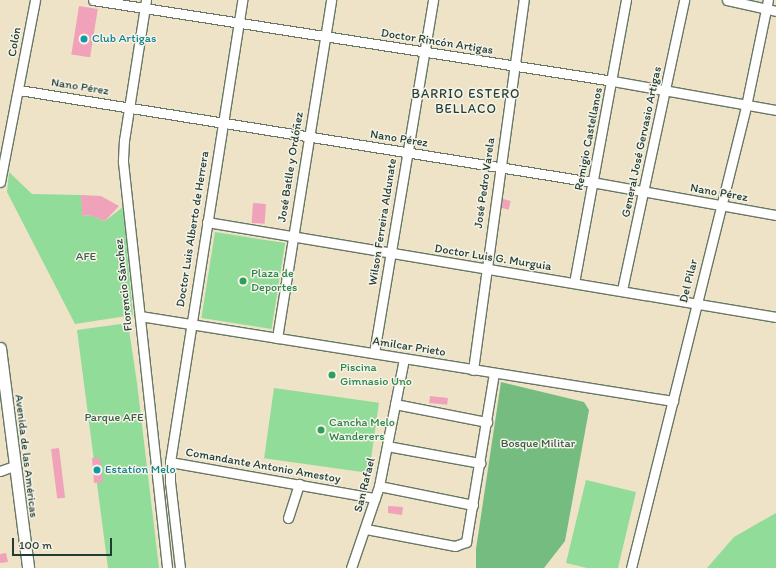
<!DOCTYPE html>
<html>
<head>
<meta charset="utf-8">
<style>
	body { margin:0 }
	#map { position:relative; width:776px; height:568px; overflow:hidden; background:#eee3c6; font-family:Itim,sans-serif }
	div>[style] { position:absolute }
	.green>* { inset:0; background:#91dc98; transform-origin:0 0 }
	.forest>* { inset:0; background:#74bc80 }
	.building>* { inset:0; background:#f0a2ba; transform-origin:0 0 }
	.roads { filter:drop-shadow(1px 0 #677767) drop-shadow(-1px 0 #677767) drop-shadow(0 1px #677767) drop-shadow(0 -1px #677767) }
	.minor>* { height:9px; margin:-4.5px; padding:0 4.5px; transform-origin:4.5px; border-radius:4.5px; background:#fff }
	.major>* { height:11px; margin:-5.5px; padding:0 5.5px; transform-origin:5.5px; border-radius:5.5px; background:#fff }
	.dots>* { width:11px; height:11px; translate:-50% -50%; box-sizing:border-box; border:2px solid #f7f3e8; border-radius:50% }
	span { translate:-50% -50%; white-space:nowrap; text-align:center; line-height:1.15; -webkit-text-stroke:3px #f7f3e8; paint-order:stroke }
	.culture-label { font-size:12px; color:#0d838f }
	.left { translate:0 -50%; text-align:left }
	.street-label { font-size:12px; color:#1f3d34 }
	.park-label { font-size:12px; color:#365d48 }
	.leisure-label { font-size:12px; color:#27864d }
	.neighbourhood-label { font-size:13px; color:#1f3d34; letter-spacing:1px }
	.scale { position:absolute; left:12px; top:538px; width:100px; height:18px; box-sizing:border-box; border:2px solid #1f3d34; border-top:0; padding-left:5px; font-size:12px; line-height:14px; white-space:nowrap; color:#1f3d34; -webkit-text-stroke:3px #f7f3e8; paint-order:stroke }
</style>
</head>
<body>
<div id="map">
	<div class="green">
		<i style="clip-path:polygon(9px 172px,32px 194px,81px 195px,83px 216px,90px 215px,105px 221px,123px 207px,133px 315px,75px 324px,7px 192px)"></i>
		<i style="left:215px;top:232px;width:71px;height:87px;rotate:9deg"></i>
		<i style="clip-path:polygon(128px 323px,137px 383px,159px 568px,108px 568px,77px 330px)"></i>
		<i style="left:274px;top:388px;width:106px;height:71px;rotate:8deg"></i>
		<i style="clip-path:polygon(586px 480px,636px 492px,618px 568px,587px 568px,566px 563px)"></i>
		<i style="clip-path:polygon(776px 513px,776px 568px,707px 568px,734px 537px)"></i>
	</div>
	<div class="forest">
		<i style="clip-path:polygon(501px 382px,584px 402px,589px 410px,565px 541px,544px 568px,476px 568px,476px 549px)"></i>
	</div>
	<div class="building">
		<i style="left:79px;top:6px;width:19px;height:49px;rotate:9deg"></i>
		<i style="clip-path:polygon(81px 195px,101px 196px,119px 206px,105px 221px,90px 215px,82px 216px)"></i>
		<i style="left:503px;top:199px;width:8px;height:9px;rotate:14deg"></i>
		<i style="left:253px;top:203px;width:13px;height:20px;rotate:4deg"></i>
		<i style="left:430px;top:396px;width:18px;height:7px;rotate:6deg"></i>
		<i style="left:59px;top:448px;width:50px;height:8px;rotate:83deg"></i>
		<i style="clip-path:polygon(92px 458px,100px 458px,103px 482px,94px 483px)"></i>
		<i style="clip-path:polygon(388px 506px,403px 507px,402px 515px,388px 513px)"></i>
		<i style="clip-path:polygon(6px 553px,8px 562px,0 563px,0 554px)"></i>
	</div>
	<div class="roads">
		<div class="minor">
			<i style="left:93px;top:0;width:526px;rotate:8.85deg"></i>
			<i style="left:613px;top:81px;width:166px;rotate:10.1deg"></i>
			<i style="left:146px;top:0;width:142px;rotate:98.9deg"></i>
			<i style="left:124px;top:140px;width:22px;rotate:93deg"></i>
			<i style="left:123px;top:162px;width:408px;rotate:83.8deg"></i>
			<i style="left:727px;top:0;width:50px;rotate:12.7deg"></i>
			<i style="left:19px;top:90px;width:580px;rotate:9.12deg"></i>
			<i style="left:592px;top:182px;width:187px;rotate:10.2deg"></i>
			<i style="left:0;top:182px;width:185px;rotate:-79.1deg"></i>
			<i style="left:207px;top:222px;width:577px;rotate:9.48deg"></i>
			<i style="left:574px;top:283px;width:288px;rotate:-79.6deg"></i>
			<i style="left:622px;top:290px;width:297px;rotate:-77.9deg"></i>
			<i style="left:140px;top:316px;width:540px;rotate:9.06deg"></i>
			<i style="left:277px;top:338px;width:342px;rotate:-80.9deg"></i>
			<i style="left:374px;top:353px;width:358px;rotate:-80.5deg"></i>
			<i style="left:473px;top:370px;width:373px;rotate:-82.2deg"></i>
			<i style="left:395px;top:404px;width:94px;rotate:11.1deg"></i>
			<i style="left:387px;top:446px;width:95px;rotate:10.4deg"></i>
			<i style="left:170px;top:462px;width:208px;rotate:10deg"></i>
			<i style="left:0;top:471px;width:15px;rotate:-20deg"></i>
			<i style="left:379px;top:486px;width:96px;rotate:11.4deg"></i>
			<i style="left:288px;top:518px;width:36px;rotate:-72deg"></i>
			<i style="left:366px;top:529px;width:91px;rotate:10.8deg"></i>
			<i style="left:455px;top:546px;width:12px;rotate:-20deg"></i>
			<i style="left:466px;top:542px;width:171px;rotate:-80.6deg"></i>
			<i style="left:180px;top:568px;width:87px;rotate:-96.6deg"></i>
			<i style="left:170px;top:482px;width:20px;rotate:-90deg"></i>
			<i style="left:170px;top:462px;width:468px;rotate:-81.1deg"></i>
			<i style="left:351px;top:568px;width:87px;rotate:-71.1deg"></i>
			<i style="left:379px;top:486px;width:130px;rotate:-78.9deg"></i>
			<i style="left:631px;top:568px;width:476px;rotate:-76deg"></i>
			<i style="left:746px;top:106px;width:108px;rotate:-78.3deg"></i>
		</div>
		<div class="major">
			<i style="left:0;top:348px;width:222px;rotate:82.7deg"></i>
		</div>
	</div>
	<div class="dots">
		<i style="left:84px;top:39px;background:#0f9aa8"></i>
		<i style="left:243px;top:281px;background:#2e9e5b"></i>
		<i style="left:332px;top:375px;background:#2e9e5b"></i>
		<i style="left:321px;top:430px;background:#2e9e5b"></i>
		<i style="left:97px;top:470px;background:#0f9aa8"></i>
	</div>
	<div class="culture-label">
		<span class="left" style="left:92px;top:39px">Club Artigas</span>
		<span class="left" style="left:105px;top:470px">Estatíon Melo</span>
	</div>
	<div class="street-label">
		<span style="left:15px;top:42px;rotate:-80deg">Colón</span>
		<span style="left:437px;top:42px;rotate:9deg">Doctor Rincón Artigas</span>
		<span style="left:80px;top:87px;rotate:9deg">Nano Pérez</span>
		<span style="left:399px;top:139px;rotate:9deg">Nano Pérez</span>
		<span style="left:589px;top:139px;rotate:-79deg">Remigio Castellanos</span>
		<span style="left:642px;top:142px;rotate:-78deg">General José Gervasio Artigas</span>
		<span style="left:291px;top:167px;rotate:-81deg">José Batlle y Ordóñez</span>
		<span style="left:485px;top:183px;rotate:-82deg">José Pedro Varela</span>
		<span style="left:719px;top:193px;rotate:10deg">Nano Pérez</span>
		<span style="left:383px;top:222px;rotate:-81deg">Wilson Ferreira Aldunate</span>
		<span style="left:193px;top:229px;rotate:-81deg">Doctor Luis Alberto de Herrera</span>
		<span style="left:493px;top:258px;rotate:9deg">Doctor Luis G. Murguia</span>
		<span style="left:689px;top:281px;rotate:-76deg">Del Pilar</span>
		<span style="left:124px;top:285px;rotate:-96deg">Florencio Sánchez</span>
		<span style="left:409px;top:347px;rotate:9deg">Amilcar Prieto</span>
		<span style="left:26px;top:456px;rotate:83deg">Avenida de las Américas</span>
		<span style="left:263px;top:466px;rotate:10deg">Comandante Antonio Amestoy</span>
		<span style="left:365px;top:485px;rotate:-76deg">San Rafael</span>
	</div>
	<div class="park-label">
		<span style="left:86px;top:257px">AFE</span>
		<span style="left:114px;top:418px">Parque AFE</span>
		<span style="left:538px;top:444px">Bosque Militar</span>
	</div>
	<div class="leisure-label">
		<span class="left" style="left:251px;top:281px">Plaza de<br>Deportes</span>
		<span class="left" style="left:340px;top:375px">Piscina<br>Gimnasio Uno</span>
		<span class="left" style="left:329px;top:430px">Cancha Melo<br>Wanderers</span>
	</div>
	<div class="neighbourhood-label">
		<span style="left:466px;top:102px">BARRIO ESTERO<br>BELLACO</span>
	</div>
	<div class="scale">100 m</div>
</div>
</body>
</html>
